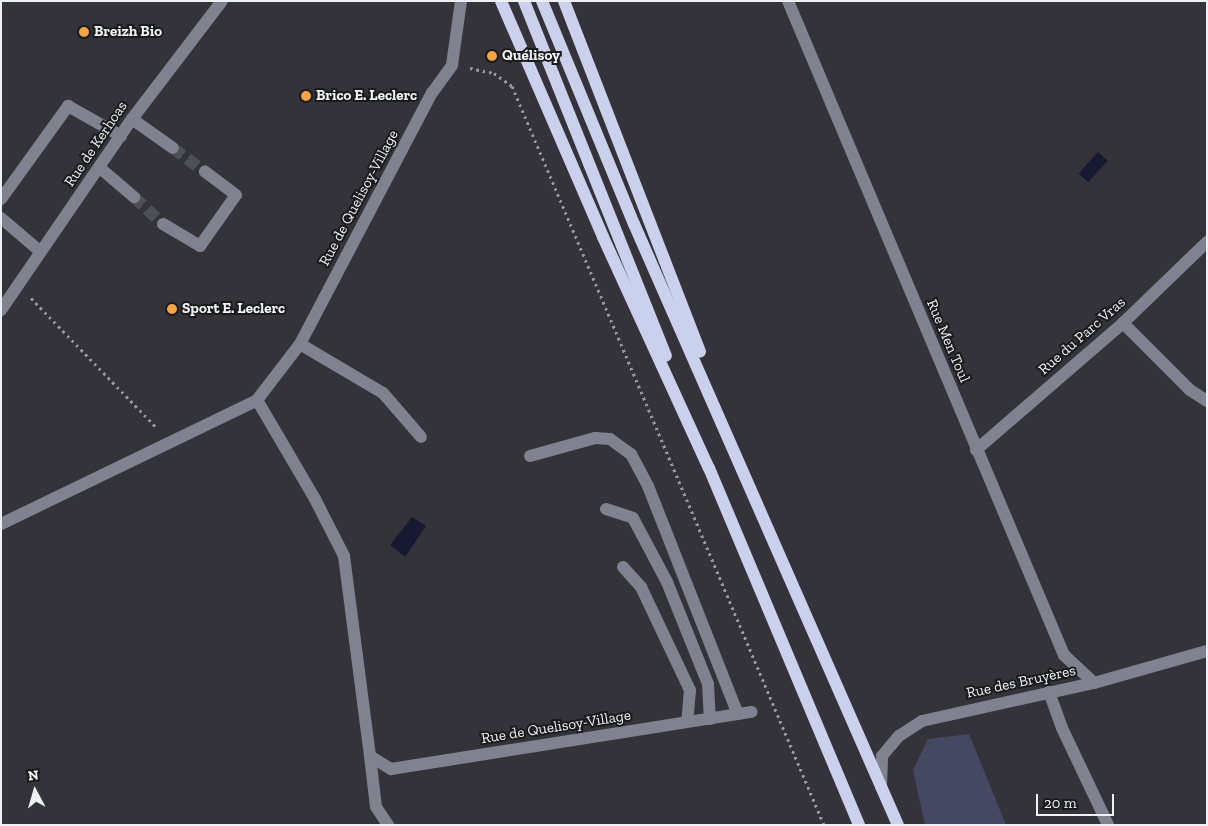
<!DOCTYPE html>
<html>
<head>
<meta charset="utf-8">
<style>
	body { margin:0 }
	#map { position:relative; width:1208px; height:826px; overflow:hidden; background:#333339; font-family:"Zilla Slab",serif }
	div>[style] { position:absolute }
	.green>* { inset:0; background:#444863 }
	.water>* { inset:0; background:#171932; transform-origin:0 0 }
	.minor-tunnel>* { height:12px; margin-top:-6px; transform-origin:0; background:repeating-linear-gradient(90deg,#4f5055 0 12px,transparent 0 18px) }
	.path>* { height:3px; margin-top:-1.5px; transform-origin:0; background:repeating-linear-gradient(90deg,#99999e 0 2.5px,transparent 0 6.5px) }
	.minor>* { height:12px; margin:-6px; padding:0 6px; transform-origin:6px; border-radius:6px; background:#808290 }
	.major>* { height:12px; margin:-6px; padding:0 6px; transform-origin:6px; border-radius:6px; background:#cbd0ed }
	.dots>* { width:14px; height:14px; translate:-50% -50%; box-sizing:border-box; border:2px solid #1b1b1e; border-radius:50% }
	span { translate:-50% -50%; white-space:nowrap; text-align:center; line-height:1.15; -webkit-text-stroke:4px #1b1b1e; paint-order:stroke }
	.poi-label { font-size:15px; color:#f0f1f4; font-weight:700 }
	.left { translate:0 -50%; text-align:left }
	.street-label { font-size:15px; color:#f0f1f4 }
	.frame { position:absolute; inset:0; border:2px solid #f0f1f4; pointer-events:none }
	.north { position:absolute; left:10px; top:766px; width:50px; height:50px; -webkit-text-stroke:4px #1b1b1e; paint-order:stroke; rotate:354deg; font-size:14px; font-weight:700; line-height:20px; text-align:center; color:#f0f1f4 }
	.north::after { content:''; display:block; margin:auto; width:18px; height:22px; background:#f0f1f4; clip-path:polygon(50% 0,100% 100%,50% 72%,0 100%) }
	.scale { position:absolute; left:1036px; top:794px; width:78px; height:22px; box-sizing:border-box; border:2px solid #f0f1f4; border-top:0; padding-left:6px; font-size:15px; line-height:18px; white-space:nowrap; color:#f0f1f4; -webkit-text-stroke:4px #1b1b1e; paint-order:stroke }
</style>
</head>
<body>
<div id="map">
	<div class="green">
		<i style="clip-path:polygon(969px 734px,1006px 825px,925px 825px,913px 770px,928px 739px)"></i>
	</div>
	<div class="water">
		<i style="left:1098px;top:152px;width:13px;height:29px;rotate:42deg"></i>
		<i style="clip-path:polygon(412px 517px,426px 526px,405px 557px,390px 545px)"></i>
	</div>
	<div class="minor-tunnel">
		<i style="left:173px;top:148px;width:40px;rotate:37deg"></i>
		<i style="left:134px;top:197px;width:40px;rotate:43deg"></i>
	</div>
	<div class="path">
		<i style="left:470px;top:68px;width:25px;rotate:12deg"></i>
		<i style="left:494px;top:73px;width:22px;rotate:36deg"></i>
		<i style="left:512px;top:86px;width:802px;rotate:67.11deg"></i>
		<i style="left:31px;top:298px;width:181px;rotate:45.9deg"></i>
	</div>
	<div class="minor">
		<i style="left:788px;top:1px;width:710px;rotate:67.12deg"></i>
		<i style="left:1064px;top:655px;width:41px;rotate:43deg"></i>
		<i style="left:132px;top:119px;width:50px;rotate:35.3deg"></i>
		<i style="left:100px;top:168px;width:45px;rotate:40.5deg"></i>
		<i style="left:1px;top:199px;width:115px;rotate:-54.2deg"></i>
		<i style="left:68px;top:106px;width:61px;rotate:29.5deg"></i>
		<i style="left:1px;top:218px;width:52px;rotate:40.4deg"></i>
		<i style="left:163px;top:224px;width:43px;rotate:30.7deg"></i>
		<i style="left:200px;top:246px;width:62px;rotate:-54.8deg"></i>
		<i style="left:236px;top:195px;width:39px;rotate:-143deg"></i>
		<i style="left:1px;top:310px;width:232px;rotate:-55.6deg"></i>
		<i style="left:132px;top:119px;width:148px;rotate:-52.7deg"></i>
		<i style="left:1123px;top:323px;width:95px;rotate:45deg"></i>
		<i style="left:1190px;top:390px;width:20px;rotate:33deg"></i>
		<i style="left:300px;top:344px;width:96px;rotate:30.6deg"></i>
		<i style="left:383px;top:393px;width:58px;rotate:49.2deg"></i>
		<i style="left:257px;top:400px;width:115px;rotate:59.6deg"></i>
		<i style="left:315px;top:499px;width:64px;rotate:63deg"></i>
		<i style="left:344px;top:556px;width:202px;rotate:82.6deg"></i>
		<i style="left:370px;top:756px;width:25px;rotate:32deg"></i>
		<i style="left:391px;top:769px;width:365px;rotate:-9deg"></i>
		<i style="left:976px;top:450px;width:194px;rotate:-40.8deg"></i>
		<i style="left:1123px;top:323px;width:117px;rotate:-44deg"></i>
		<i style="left:530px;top:456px;width:67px;rotate:-15.5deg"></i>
		<i style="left:595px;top:438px;width:15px;rotate:4deg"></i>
		<i style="left:610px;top:439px;width:26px;rotate:36deg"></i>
		<i style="left:631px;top:454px;width:36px;rotate:62deg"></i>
		<i style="left:648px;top:486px;width:245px;rotate:68.5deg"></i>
		<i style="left:606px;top:509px;width:28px;rotate:18deg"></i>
		<i style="left:633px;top:518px;width:72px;rotate:62deg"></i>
		<i style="left:667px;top:582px;width:110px;rotate:68.1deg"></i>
		<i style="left:708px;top:684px;width:35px;rotate:87deg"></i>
		<i style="left:1px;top:524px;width:284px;rotate:-25.8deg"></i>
		<i style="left:257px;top:400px;width:71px;rotate:-52.5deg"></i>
		<i style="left:300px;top:344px;width:284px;rotate:-62.3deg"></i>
		<i style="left:432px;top:93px;width:34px;rotate:-54deg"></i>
		<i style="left:452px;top:65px;width:65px;rotate:-82deg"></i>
		<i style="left:623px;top:567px;width:27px;rotate:48deg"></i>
		<i style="left:641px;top:587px;width:114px;rotate:64.6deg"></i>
		<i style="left:690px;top:690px;width:32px;rotate:95deg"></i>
		<i style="left:1049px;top:692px;width:38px;rotate:70deg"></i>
		<i style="left:1062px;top:728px;width:107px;rotate:64.6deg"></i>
		<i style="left:370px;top:756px;width:51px;rotate:83.3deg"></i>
		<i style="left:376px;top:807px;width:22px;rotate:56deg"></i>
		<i style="left:881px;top:787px;width:31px;rotate:-88deg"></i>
		<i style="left:882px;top:756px;width:26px;rotate:-50deg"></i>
		<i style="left:899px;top:736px;width:27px;rotate:-33deg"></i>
		<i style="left:922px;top:721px;width:176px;rotate:-12.5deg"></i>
		<i style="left:1094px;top:683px;width:117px;rotate:-15.8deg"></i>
	</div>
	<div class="major">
		<i style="left:501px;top:1px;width:257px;rotate:66.6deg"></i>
		<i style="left:603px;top:237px;width:254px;rotate:65.4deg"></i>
		<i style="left:709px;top:468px;width:387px;rotate:67.2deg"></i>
		<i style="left:524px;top:1px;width:382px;rotate:68.2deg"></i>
		<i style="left:542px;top:1px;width:241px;rotate:67.6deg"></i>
		<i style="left:634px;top:224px;width:656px;rotate:66.29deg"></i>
		<i style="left:564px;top:1px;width:376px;rotate:68.8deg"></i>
	</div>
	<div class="dots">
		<i style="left:84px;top:32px;background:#f3a443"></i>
		<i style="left:492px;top:56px;background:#f3a443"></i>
		<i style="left:306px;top:96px;background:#f3a443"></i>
		<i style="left:172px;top:309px;background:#f3a443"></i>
	</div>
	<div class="poi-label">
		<span class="left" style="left:94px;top:32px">Breizh Bio</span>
		<span class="left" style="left:502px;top:56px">Quélisoy</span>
		<span class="left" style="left:316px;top:96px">Brico E. Leclerc</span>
		<span class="left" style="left:182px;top:309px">Sport E. Leclerc</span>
	</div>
	<div class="street-label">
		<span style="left:96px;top:144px;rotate:-56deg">Rue de Kerhoas</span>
		<span style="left:359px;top:198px;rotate:-62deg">Rue de Quelisoy-Village</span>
		<span style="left:1082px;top:336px;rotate:-41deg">Rue du Parc Vras</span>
		<span style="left:948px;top:341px;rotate:67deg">Rue Men Toul</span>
		<span style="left:1021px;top:682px;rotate:-12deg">Rue des Bruyères</span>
		<span style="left:556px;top:727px;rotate:-9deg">Rue de Quelisoy-Village</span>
	</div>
	<div class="frame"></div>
	<div class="north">N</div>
	<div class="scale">20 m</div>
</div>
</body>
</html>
